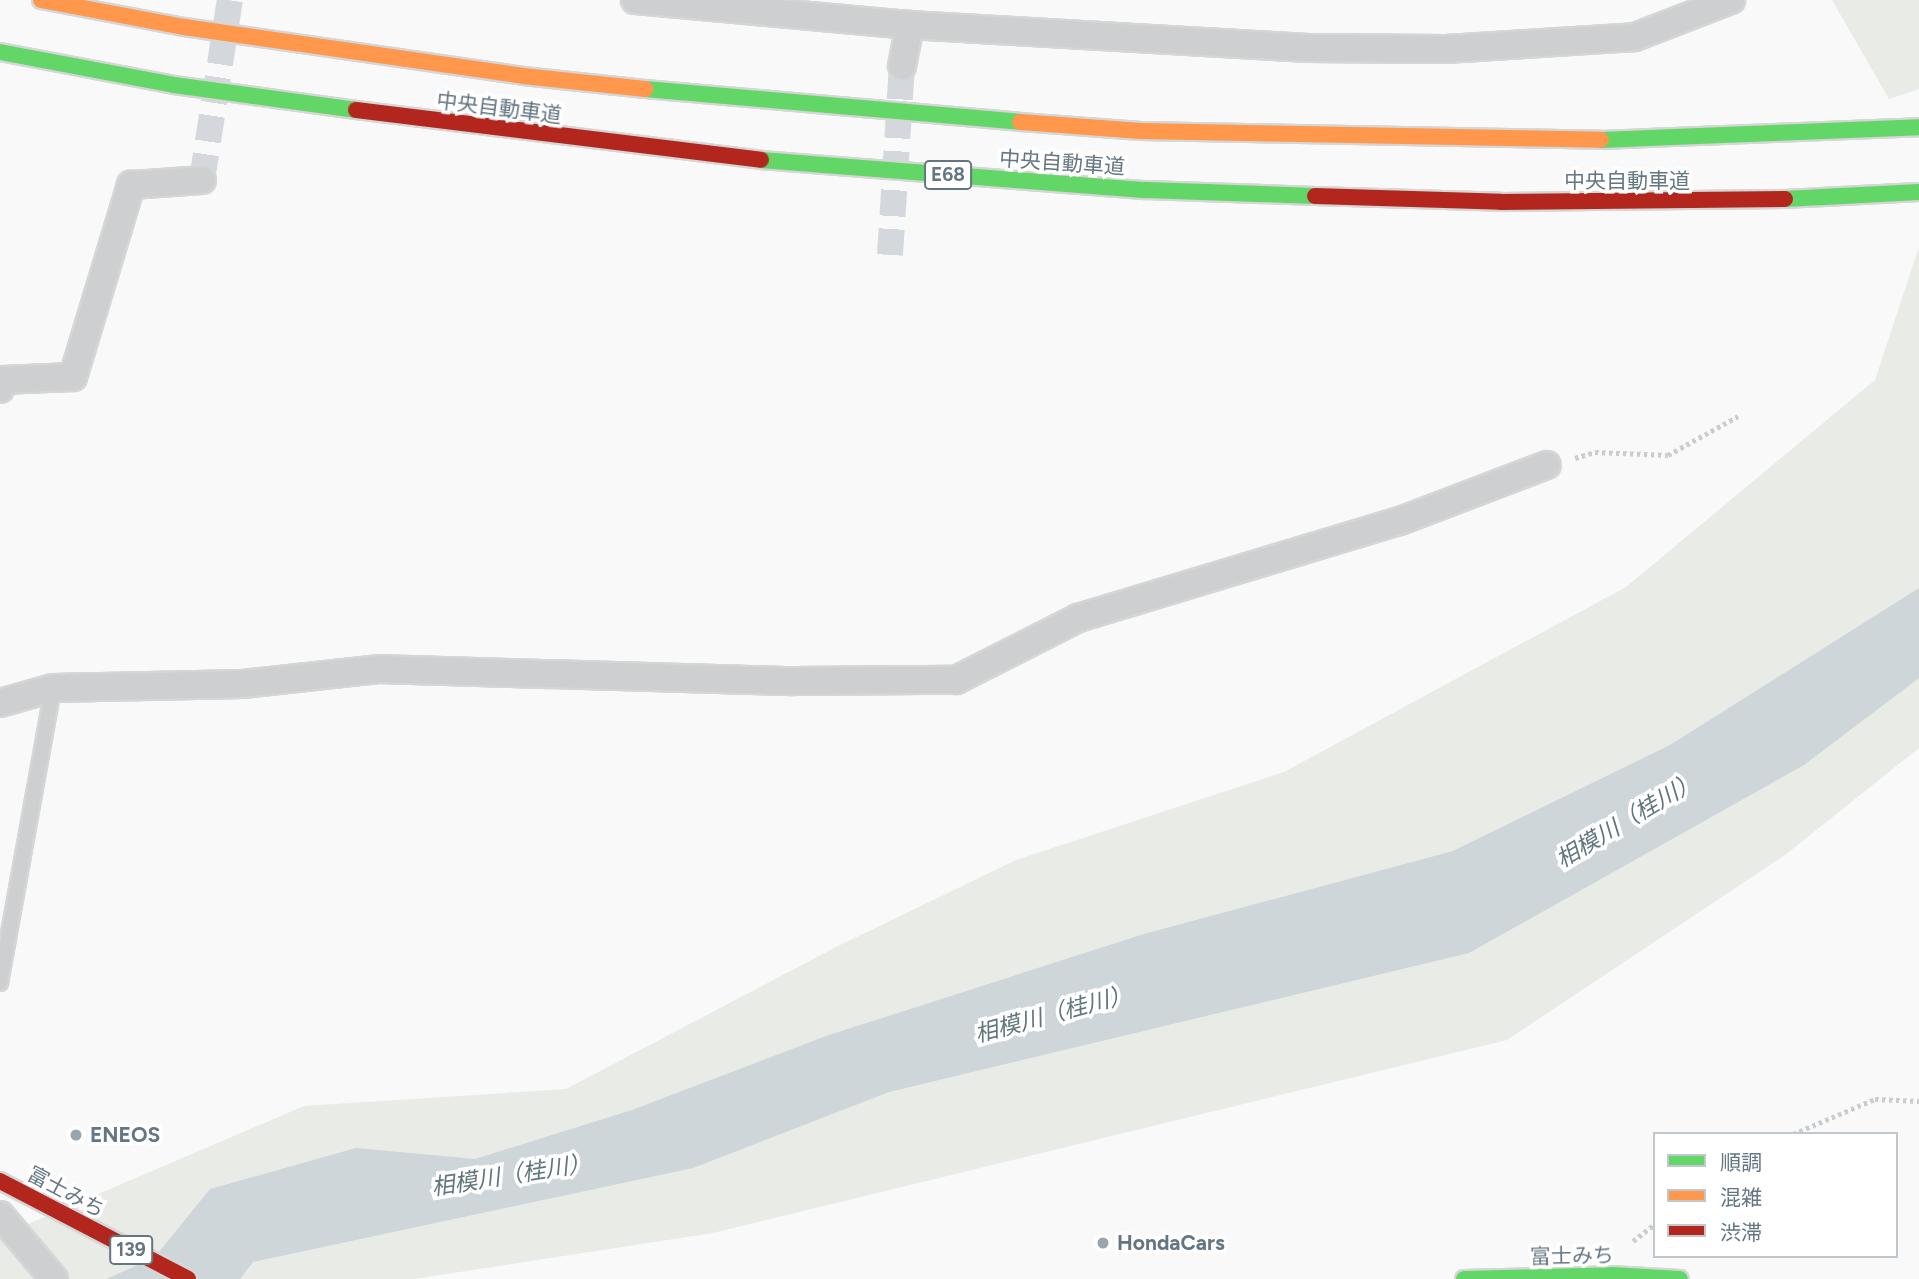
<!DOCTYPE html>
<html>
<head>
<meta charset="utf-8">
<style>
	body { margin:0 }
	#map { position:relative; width:1919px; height:1279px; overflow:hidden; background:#f9f9f9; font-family:Figtree,"Noto Sans JP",sans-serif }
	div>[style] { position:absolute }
	.green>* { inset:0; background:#e8ebe6 }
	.water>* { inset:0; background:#ced6d9 }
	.street-tunnel>* { height:26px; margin-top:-13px; transform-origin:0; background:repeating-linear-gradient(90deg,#d4d8dc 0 26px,transparent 0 39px) }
	.path>* { height:4.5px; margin-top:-2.25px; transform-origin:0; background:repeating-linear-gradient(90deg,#cbcccd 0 3.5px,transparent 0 7px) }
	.roads { filter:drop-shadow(2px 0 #d5d6d6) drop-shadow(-2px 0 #d5d6d6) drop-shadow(0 2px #d5d6d6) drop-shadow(0 -2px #d5d6d6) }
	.lane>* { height:14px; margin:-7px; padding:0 7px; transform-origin:7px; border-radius:7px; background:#cecfd0 }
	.street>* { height:26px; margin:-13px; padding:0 13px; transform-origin:13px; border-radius:13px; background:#cecfd0 }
	.fast>* { height:16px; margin:-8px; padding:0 8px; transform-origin:8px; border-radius:8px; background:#63d668 }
	.slow>* { height:16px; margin:-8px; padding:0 8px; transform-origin:8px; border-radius:8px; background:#ff974d }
	.jam>* { height:16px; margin:-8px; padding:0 8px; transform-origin:8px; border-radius:8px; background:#b3261e }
	.dots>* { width:19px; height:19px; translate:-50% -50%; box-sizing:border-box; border:4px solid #fff; border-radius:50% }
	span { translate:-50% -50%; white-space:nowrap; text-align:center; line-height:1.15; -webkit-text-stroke:7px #fff; paint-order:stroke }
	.shield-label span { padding:2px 5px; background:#fff; border:2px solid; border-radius:5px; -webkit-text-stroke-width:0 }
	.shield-label { font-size:19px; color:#657683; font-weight:700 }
	.street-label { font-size:21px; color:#657683 }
	.poi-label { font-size:21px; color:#657683; font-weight:700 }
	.left { translate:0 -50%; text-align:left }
	.water-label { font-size:23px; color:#60757c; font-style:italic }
	.legend { position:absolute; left:1653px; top:1132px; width:245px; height:126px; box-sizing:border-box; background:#fff; border:2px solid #c1c8cd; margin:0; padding:9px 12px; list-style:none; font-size:21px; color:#657683 }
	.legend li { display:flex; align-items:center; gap:14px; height:35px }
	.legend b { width:35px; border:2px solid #c1c8cd }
</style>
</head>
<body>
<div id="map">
	<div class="green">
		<i style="clip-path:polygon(1832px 0,1919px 0,1919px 89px,1889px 99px)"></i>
		<i style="clip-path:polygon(1919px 247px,1919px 748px,1785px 855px,1507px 1040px,713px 1233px,414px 1279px,0 1279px,0 1236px,304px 1106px,566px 1089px,838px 946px,1016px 860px,1284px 772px,1626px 587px,1875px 380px)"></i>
	</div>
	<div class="water">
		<i style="clip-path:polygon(1919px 588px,1919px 678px,1804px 765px,1469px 953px,889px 1092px,693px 1168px,253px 1262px,240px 1279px,106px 1279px,154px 1258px,210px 1189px,356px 1148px,475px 1159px,632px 1110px,826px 1036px,1144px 934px,1453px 851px,1670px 745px)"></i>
	</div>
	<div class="street-tunnel">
		<i style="left:202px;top:180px;width:182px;rotate:-81.2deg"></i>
		<i style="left:890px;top:255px;width:189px;rotate:-86.4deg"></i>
	</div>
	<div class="path">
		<i style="left:1575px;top:458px;width:21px;rotate:-17deg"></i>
		<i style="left:1595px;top:452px;width:73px;rotate:2.4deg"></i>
		<i style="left:1668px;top:455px;width:80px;rotate:-29.1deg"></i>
		<i style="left:1793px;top:1134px;width:89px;rotate:-23.1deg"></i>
		<i style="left:1875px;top:1099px;width:44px;rotate:2.6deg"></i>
		<i style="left:1633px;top:1241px;width:28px;rotate:-38deg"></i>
	</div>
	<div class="roads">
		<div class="lane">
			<i style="left:0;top:983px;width:300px;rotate:-79.8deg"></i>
		</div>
		<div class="street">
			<i style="left:635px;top:0;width:276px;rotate:5.2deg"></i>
			<i style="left:910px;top:25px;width:399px;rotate:3.3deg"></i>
			<i style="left:1308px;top:48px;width:138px;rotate:0.4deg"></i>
			<i style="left:1446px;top:49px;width:189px;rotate:-3.6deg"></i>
			<i style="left:1635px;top:37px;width:103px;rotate:-21.1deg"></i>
			<i style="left:902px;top:66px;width:42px;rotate:-79deg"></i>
			<i style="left:0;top:389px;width:9px;rotate:-77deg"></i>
			<i style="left:2px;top:380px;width:71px;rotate:-2.4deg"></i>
			<i style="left:73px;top:377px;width:201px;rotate:-73.2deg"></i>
			<i style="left:131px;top:185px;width:71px;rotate:-4deg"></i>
			<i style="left:0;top:703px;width:55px;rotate:-15.8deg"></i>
			<i style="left:53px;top:688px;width:190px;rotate:-1.2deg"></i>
			<i style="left:243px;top:684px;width:136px;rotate:-6.3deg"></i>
			<i style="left:378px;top:669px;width:415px;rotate:1.7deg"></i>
			<i style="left:793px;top:681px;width:163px;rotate:-0.4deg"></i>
			<i style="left:956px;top:680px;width:137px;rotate:-26.9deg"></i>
			<i style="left:1078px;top:618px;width:336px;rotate:-16.8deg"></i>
			<i style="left:1400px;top:521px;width:157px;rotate:-20.9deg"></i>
			<i style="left:0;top:1215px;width:84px;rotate:49.8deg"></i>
		</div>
		<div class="fast">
			<i style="left:0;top:52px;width:177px;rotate:10.7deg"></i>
			<i style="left:174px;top:85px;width:184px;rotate:7.8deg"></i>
			<i style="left:645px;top:89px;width:376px;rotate:5deg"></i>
			<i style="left:1601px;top:140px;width:318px;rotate:-2.3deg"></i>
			<i style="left:761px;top:160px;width:386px;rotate:4.5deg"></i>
			<i style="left:1146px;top:190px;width:169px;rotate:2deg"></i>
			<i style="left:1785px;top:199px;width:134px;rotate:-3deg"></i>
			<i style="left:1464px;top:1279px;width:148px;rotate:-1.5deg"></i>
			<i style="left:1612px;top:1275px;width:68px;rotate:3.4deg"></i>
		</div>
		<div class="slow">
			<i style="left:41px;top:0;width:146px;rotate:10.7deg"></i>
			<i style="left:184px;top:27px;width:343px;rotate:8.2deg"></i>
			<i style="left:523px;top:76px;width:123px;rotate:6.1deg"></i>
			<i style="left:1020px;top:122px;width:121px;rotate:4.3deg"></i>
			<i style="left:1141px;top:131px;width:460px;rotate:1.1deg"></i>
		</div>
		<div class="jam">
			<i style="left:356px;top:110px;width:408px;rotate:7deg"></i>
			<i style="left:1315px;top:196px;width:186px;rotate:1.8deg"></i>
			<i style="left:1501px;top:202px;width:284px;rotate:-0.6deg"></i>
			<i style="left:0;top:1181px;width:212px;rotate:27.5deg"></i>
		</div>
	</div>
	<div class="dots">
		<i style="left:76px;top:1135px;background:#99a4ac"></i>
		<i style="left:1103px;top:1243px;background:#99a4ac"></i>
	</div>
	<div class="shield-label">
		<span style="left:948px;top:175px">E68</span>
		<span style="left:131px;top:1250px">139</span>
	</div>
	<div class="street-label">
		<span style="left:499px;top:108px;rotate:7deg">中央自動車道</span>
		<span style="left:1062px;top:163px;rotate:4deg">中央自動車道</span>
		<span style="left:1627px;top:181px">中央自動車道</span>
		<span style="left:66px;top:1192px;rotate:28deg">富士みち</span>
		<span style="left:1572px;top:1256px;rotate:-1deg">富士みち</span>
	</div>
	<div class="poi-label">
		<span class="left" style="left:90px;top:1135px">ENEOS</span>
		<span class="left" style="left:1117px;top:1243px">HondaCars</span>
	</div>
	<div class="water-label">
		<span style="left:1627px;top:820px;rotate:-31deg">相模川（桂川）</span>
		<span style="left:1053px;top:1014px;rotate:-15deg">相模川（桂川）</span>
		<span style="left:511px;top:1175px;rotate:-9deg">相模川（桂川）</span>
	</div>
	<ul class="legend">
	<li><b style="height:9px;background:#63d668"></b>順調</li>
	<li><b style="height:9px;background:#ff974d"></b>混雑</li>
	<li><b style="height:9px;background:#b3261e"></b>渋滞</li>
	</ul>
</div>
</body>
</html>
